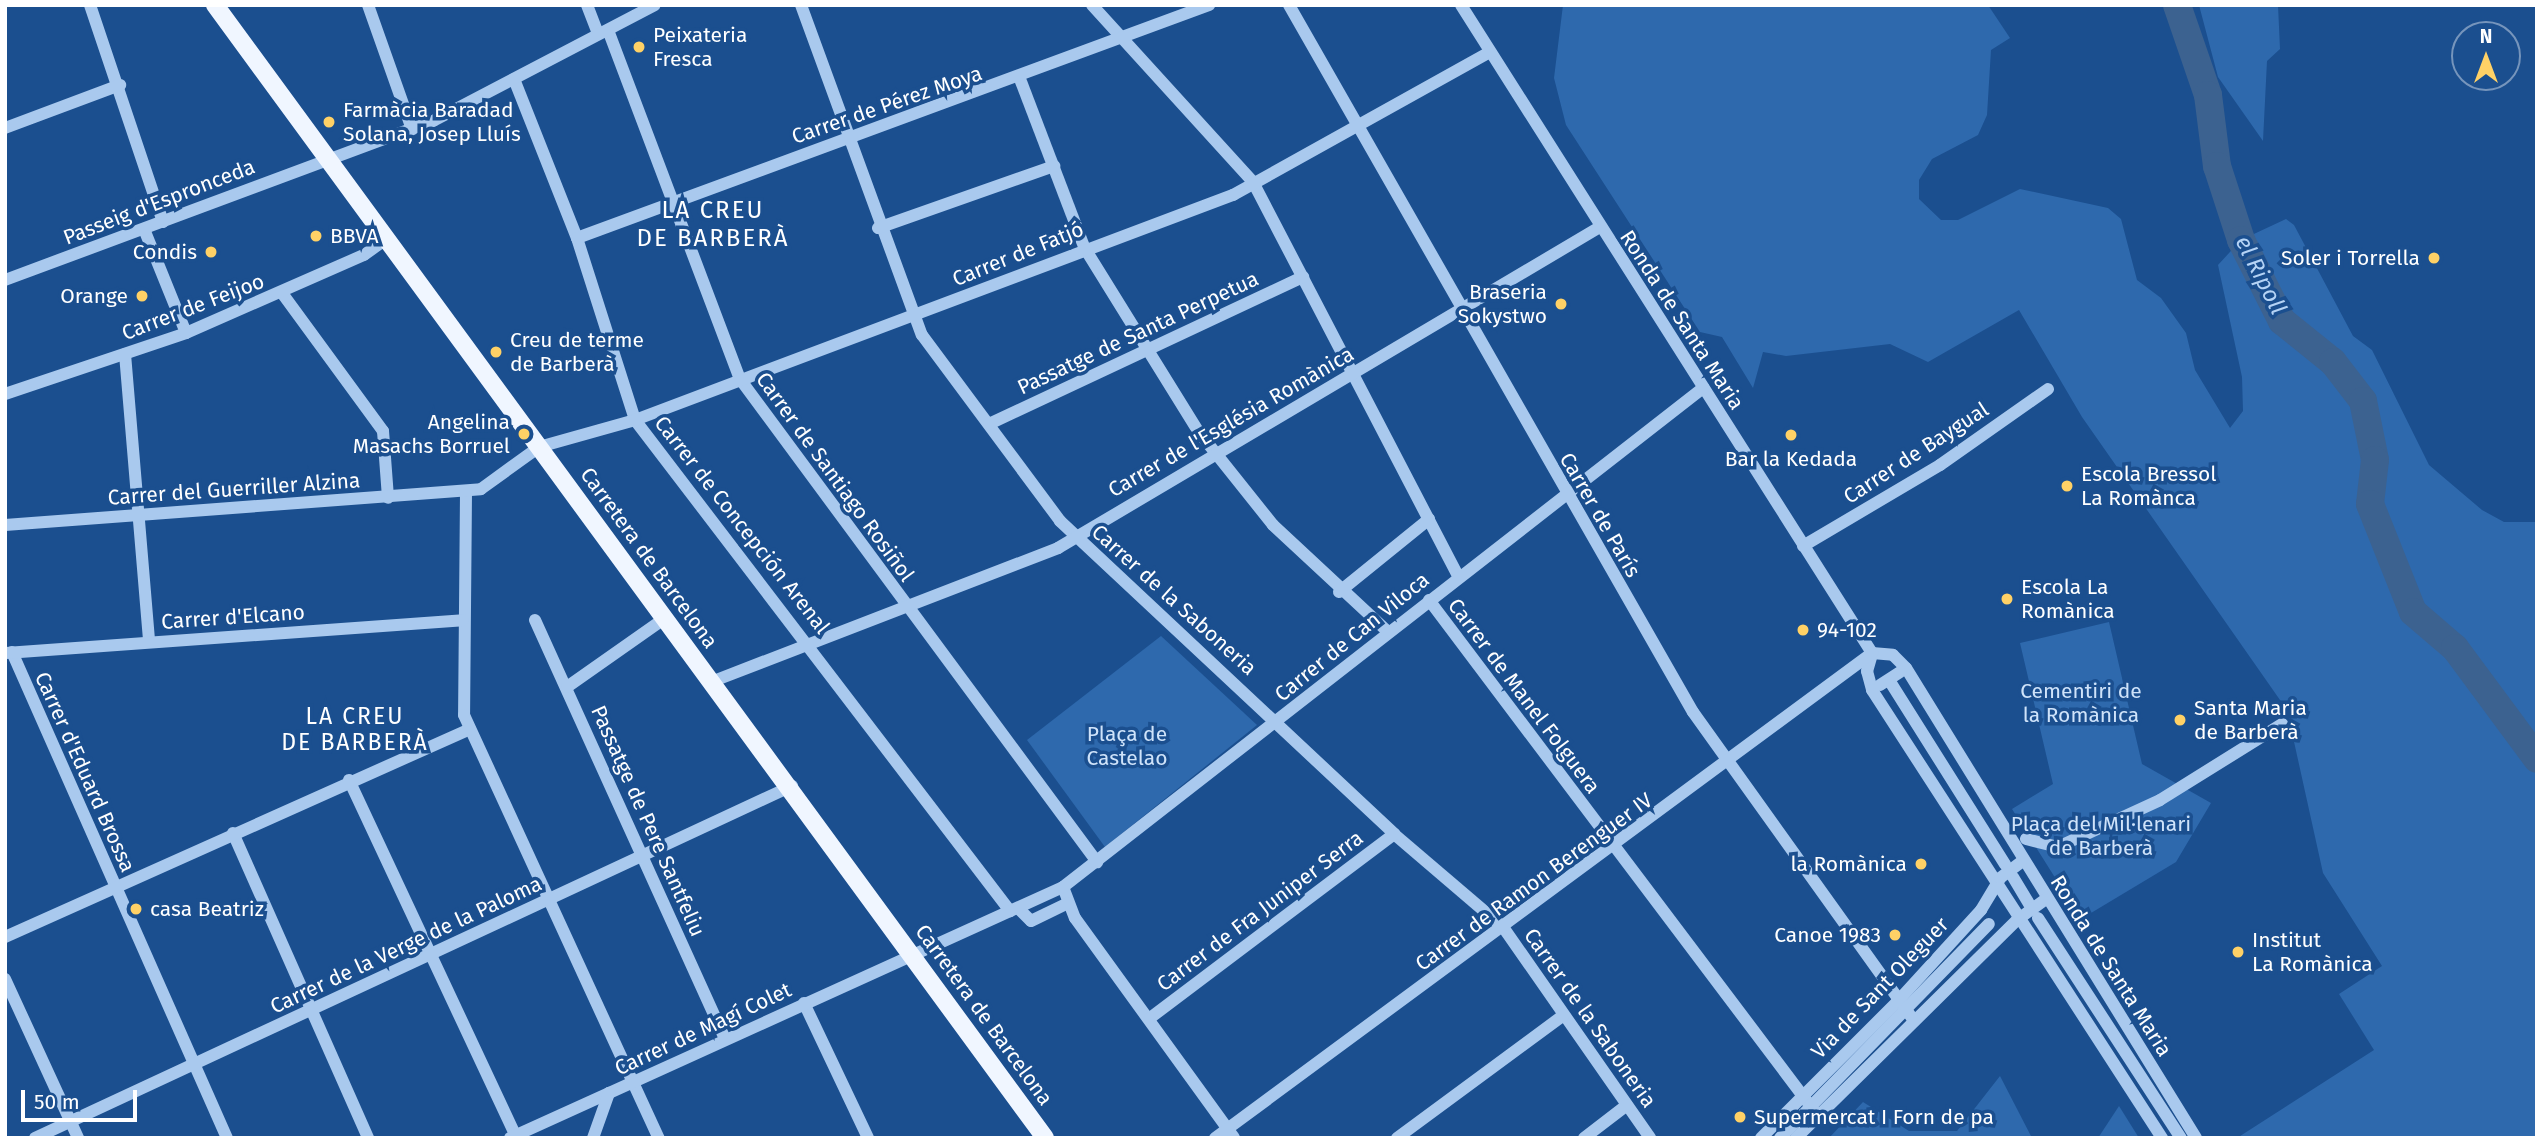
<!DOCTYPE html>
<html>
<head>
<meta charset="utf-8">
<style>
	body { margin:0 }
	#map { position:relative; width:2542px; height:1143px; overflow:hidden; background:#1b4f8f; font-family:"Fira Sans",sans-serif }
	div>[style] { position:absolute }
	.green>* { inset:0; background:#2e69ad }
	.river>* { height:28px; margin:-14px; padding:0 14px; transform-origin:14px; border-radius:14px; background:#3c6290 }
	.minor>* { height:12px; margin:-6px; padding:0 6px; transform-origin:6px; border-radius:6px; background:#a9c9ee }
	.major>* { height:18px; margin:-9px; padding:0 9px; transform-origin:9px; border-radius:9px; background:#f0f6ff }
	.dots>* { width:19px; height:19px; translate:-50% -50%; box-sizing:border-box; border:4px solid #1b4f8f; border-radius:50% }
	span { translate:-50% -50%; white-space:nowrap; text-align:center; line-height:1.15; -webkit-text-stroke:7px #1b4f8f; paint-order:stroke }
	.poi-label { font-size:21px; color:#fff }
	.left { translate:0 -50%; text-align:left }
	.right { translate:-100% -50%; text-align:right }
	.street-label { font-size:21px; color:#fff }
	.park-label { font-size:21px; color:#cfe3fa }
	.water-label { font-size:23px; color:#b5d3f5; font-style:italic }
	.neighbourhood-label { font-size:23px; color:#fff; letter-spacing:2px }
	.quarter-label { font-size:24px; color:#fff; letter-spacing:2px }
	.frame { position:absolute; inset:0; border:7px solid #fff; pointer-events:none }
	.north { position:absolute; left:2451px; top:21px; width:70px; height:70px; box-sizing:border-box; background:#1b4f8f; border:2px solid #7695bc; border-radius:50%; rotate:0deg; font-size:19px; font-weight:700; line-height:28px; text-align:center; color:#fff }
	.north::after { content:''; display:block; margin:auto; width:24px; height:32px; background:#ffd166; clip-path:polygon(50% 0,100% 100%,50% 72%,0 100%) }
	.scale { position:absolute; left:21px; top:1090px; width:116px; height:32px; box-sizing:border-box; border:4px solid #fff; border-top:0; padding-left:9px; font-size:21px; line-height:24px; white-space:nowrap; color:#fff; -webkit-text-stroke:5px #1b4f8f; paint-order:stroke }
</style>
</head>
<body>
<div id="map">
	<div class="green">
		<i style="clip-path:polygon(1563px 5px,1988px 5px,2010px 38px,1991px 50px,1987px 115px,1978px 135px,1932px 159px,1919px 180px,1919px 199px,1941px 220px,1958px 220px,2020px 189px,2108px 208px,2121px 219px,2137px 280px,2161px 298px,2186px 333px,2195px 370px,2230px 428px,2243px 411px,2242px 377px,2218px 265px,2241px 240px,2286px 219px,2294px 225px,2353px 336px,2372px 350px,2429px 465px,2482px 510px,2504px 522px,2537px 522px,2537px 1138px,2237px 1138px,2374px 1050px,2339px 994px,2382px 966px,2323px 873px,2287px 710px,2082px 417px,2019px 310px,1928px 362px,1890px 344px,1786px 356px,1763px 352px,1753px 388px,1722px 337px,1700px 332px,1566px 125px,1554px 78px)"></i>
		<i style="clip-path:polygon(2199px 5px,2278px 5px,2280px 49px,2267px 61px,2263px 141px,2218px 77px)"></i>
		<i style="clip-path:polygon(2109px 622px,2142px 764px,2211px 803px,2176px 862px,2081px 919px,2012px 809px,2053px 784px,2020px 643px)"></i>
		<i style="clip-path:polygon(1161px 636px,1257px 725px,1105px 847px,1027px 740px)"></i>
		<i style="clip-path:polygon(2000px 1076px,2032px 1138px,1829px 1138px,1863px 1102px,1909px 1131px,1957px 1131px)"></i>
		<i style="clip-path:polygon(2119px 1106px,2139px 1138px,2098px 1138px)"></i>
	</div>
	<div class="river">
		<i style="left:2177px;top:5px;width:95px;rotate:71deg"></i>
		<i style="left:2208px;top:95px;width:72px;rotate:82.8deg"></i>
		<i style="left:2217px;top:166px;width:78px;rotate:72deg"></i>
		<i style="left:2241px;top:240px;width:91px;rotate:63.2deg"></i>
		<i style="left:2282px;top:321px;width:65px;rotate:38.8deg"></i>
		<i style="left:2333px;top:362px;width:49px;rotate:52.4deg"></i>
		<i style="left:2363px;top:401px;width:60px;rotate:78.5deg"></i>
		<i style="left:2375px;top:460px;width:44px;rotate:96.5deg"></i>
		<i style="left:2370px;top:504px;width:116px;rotate:68.3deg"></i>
		<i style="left:2413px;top:612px;width:55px;rotate:40.6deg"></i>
		<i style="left:2455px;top:648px;width:138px;rotate:53.5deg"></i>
	</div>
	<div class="minor">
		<i style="left:90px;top:5px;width:229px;rotate:71.4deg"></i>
		<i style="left:368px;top:5px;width:132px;rotate:70.5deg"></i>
		<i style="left:587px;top:5px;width:31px;rotate:69deg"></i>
		<i style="left:801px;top:5px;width:351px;rotate:69.9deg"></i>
		<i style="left:922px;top:335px;width:232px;rotate:53.4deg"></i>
		<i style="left:1060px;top:521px;width:458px;rotate:43.1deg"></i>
		<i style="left:1394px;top:834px;width:143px;rotate:40.5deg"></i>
		<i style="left:1503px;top:927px;width:257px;rotate:55.1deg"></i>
		<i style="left:1092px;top:5px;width:239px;rotate:47.7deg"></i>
		<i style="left:1253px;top:182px;width:445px;rotate:62.5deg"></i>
		<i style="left:1289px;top:5px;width:814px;rotate:60.26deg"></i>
		<i style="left:1693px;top:712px;width:380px;rotate:54.4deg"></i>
		<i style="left:1461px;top:5px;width:767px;rotate:57.61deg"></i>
		<i style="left:608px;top:30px;width:373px;rotate:69.3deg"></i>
		<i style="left:740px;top:379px;width:601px;rotate:53.53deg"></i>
		<i style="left:514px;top:79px;width:171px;rotate:68.4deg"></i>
		<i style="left:577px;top:238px;width:191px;rotate:72.3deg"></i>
		<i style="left:635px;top:420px;width:618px;rotate:52.63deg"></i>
		<i style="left:1020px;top:79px;width:180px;rotate:69.1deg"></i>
		<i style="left:1084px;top:247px;width:216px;rotate:58.2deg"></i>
		<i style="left:1198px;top:431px;width:120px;rotate:51.4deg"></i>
		<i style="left:1273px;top:525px;width:157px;rotate:42.9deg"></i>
		<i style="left:5px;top:128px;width:123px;rotate:-20.5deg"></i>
		<i style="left:878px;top:228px;width:187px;rotate:-19.4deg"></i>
		<i style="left:144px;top:229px;width:112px;rotate:68deg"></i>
		<i style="left:577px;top:238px;width:674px;rotate:-20.24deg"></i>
		<i style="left:5px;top:280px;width:457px;rotate:-20.4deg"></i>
		<i style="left:433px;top:121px;width:250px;rotate:-27.6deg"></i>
		<i style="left:282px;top:293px;width:171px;rotate:53.8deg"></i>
		<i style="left:383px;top:431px;width:67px;rotate:85.7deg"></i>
		<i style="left:125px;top:354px;width:288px;rotate:85.2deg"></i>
		<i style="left:5px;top:394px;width:191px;rotate:-18.6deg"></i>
		<i style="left:186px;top:333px;width:194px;rotate:-23.7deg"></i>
		<i style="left:364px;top:255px;width:29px;rotate:-36deg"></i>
		<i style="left:989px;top:424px;width:347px;rotate:-25.1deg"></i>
		<i style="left:466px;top:493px;width:222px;rotate:90.5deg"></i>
		<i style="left:464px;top:715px;width:466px;rotate:65.3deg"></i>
		<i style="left:5px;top:525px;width:477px;rotate:-4.3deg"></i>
		<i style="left:481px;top:489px;width:72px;rotate:-35.9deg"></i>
		<i style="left:539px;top:447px;width:100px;rotate:-15.7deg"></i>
		<i style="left:635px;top:420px;width:639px;rotate:-20.62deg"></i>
		<i style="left:1233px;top:195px;width:294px;rotate:-29.1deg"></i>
		<i style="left:1803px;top:546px;width:159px;rotate:-30.6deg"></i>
		<i style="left:1940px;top:465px;width:132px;rotate:-35.1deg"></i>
		<i style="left:1339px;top:592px;width:116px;rotate:-39deg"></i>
		<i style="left:1429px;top:600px;width:646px;rotate:52.99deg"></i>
		<i style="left:535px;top:620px;width:460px;rotate:65.6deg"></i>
		<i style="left:12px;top:652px;width:531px;rotate:66.14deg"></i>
		<i style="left:6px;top:653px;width:458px;rotate:-4.1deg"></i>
		<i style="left:1872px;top:653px;width:21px;rotate:5deg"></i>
		<i style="left:1893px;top:655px;width:18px;rotate:45deg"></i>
		<i style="left:1906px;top:668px;width:552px;rotate:58.32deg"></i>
		<i style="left:1872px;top:654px;width:18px;rotate:106deg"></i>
		<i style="left:1867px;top:671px;width:20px;rotate:75deg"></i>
		<i style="left:1872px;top:690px;width:534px;rotate:57.08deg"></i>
		<i style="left:1889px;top:680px;width:218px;rotate:57.8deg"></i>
		<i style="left:711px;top:682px;width:372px;rotate:-21.1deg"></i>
		<i style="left:1058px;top:548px;width:630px;rotate:-30.64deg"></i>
		<i style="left:1880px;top:685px;width:24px;rotate:-33deg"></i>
		<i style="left:567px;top:687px;width:120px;rotate:-35.1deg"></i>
		<i style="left:349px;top:780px;width:395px;rotate:64.9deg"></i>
		<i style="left:233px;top:833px;width:334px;rotate:66.1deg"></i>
		<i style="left:2026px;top:839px;width:33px;rotate:14deg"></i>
		<i style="left:2058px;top:847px;width:112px;rotate:-24.7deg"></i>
		<i style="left:2160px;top:800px;width:144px;rotate:-31.9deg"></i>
		<i style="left:2013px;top:877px;width:33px;rotate:59deg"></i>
		<i style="left:1063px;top:887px;width:33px;rotate:69deg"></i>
		<i style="left:1075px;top:918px;width:271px;rotate:54.1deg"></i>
		<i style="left:1018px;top:908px;width:18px;rotate:45deg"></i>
		<i style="left:1031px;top:921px;width:41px;rotate:-25.9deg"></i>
		<i style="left:2038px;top:918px;width:262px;rotate:57deg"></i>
		<i style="left:5px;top:937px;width:509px;rotate:-24.1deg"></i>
		<i style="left:5px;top:979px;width:175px;rotate:65.3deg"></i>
		<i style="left:804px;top:1003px;width:149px;rotate:64.6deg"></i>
		<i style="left:1150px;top:1018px;width:306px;rotate:-37deg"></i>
		<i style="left:35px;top:1138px;width:835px;rotate:-24.94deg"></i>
		<i style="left:510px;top:1138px;width:607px;rotate:-24.41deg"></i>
		<i style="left:1063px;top:887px;width:812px;rotate:-37.94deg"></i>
		<i style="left:593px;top:1138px;width:48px;rotate:-70.4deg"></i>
		<i style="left:1215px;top:1138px;width:817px;rotate:-36.43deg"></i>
		<i style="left:1397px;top:1138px;width:207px;rotate:-36.4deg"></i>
		<i style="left:1584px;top:1138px;width:54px;rotate:-37.5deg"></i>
		<i style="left:1761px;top:1138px;width:192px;rotate:-45deg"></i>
		<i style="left:1897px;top:1002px;width:125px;rotate:-47.6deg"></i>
		<i style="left:1981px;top:910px;width:37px;rotate:-59deg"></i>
		<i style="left:2000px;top:878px;width:26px;rotate:-37deg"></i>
		<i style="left:1780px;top:1138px;width:299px;rotate:-45.7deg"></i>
		<i style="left:1796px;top:1138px;width:310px;rotate:-44.6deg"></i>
		<i style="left:2017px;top:920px;width:36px;rotate:-36deg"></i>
	</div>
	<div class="major">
		<i style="left:215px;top:5px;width:1404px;rotate:53.77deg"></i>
	</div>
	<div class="dots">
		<i style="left:639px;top:47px;background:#ffd166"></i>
		<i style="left:329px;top:122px;background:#ffd166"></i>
		<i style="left:316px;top:236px;background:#ffd166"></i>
		<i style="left:211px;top:252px;background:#ffd166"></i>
		<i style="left:2434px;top:258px;background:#ffd166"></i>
		<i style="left:142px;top:296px;background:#ffd166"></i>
		<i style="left:1561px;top:304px;background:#ffd166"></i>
		<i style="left:496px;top:352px;background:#ffd166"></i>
		<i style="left:524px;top:434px;background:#ffd166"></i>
		<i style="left:1791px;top:435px;background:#ffd166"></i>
		<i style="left:2067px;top:486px;background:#ffd166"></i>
		<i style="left:2007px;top:599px;background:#ffd166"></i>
		<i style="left:1803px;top:630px;background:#ffd166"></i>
		<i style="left:2180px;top:720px;background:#ffd166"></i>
		<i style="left:1921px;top:864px;background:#ffd166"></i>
		<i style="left:136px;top:909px;background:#ffd166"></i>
		<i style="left:1895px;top:935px;background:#ffd166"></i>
		<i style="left:2238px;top:952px;background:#ffd166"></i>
		<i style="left:1740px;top:1117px;background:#ffd166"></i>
	</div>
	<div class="poi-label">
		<span class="left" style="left:653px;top:47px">Peixateria<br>Fresca</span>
		<span class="left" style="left:343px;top:122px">Farmàcia Baradad<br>Solana, Josep Lluís</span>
		<span class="left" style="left:330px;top:236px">BBVA</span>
		<span class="right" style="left:197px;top:252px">Condis</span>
		<span class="right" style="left:2420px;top:258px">Soler i Torrella</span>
		<span class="right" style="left:1547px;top:304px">Braseria<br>Sokystwo</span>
		<span class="right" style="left:128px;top:296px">Orange</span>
		<span class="left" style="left:510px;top:352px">Creu de terme<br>de Barberà</span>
		<span class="right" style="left:510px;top:434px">Angelina<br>Masachs Borruel</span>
		<span style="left:1791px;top:459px">Bar la Kedada</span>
		<span class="left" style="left:2081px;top:486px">Escola Bressol<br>La Romànca</span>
		<span class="left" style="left:2021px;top:599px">Escola La<br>Romànica</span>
		<span class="left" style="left:1817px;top:630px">94-102</span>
		<span class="left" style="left:2194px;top:720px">Santa Maria<br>de Barberà</span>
		<span class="right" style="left:1907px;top:864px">la Romànica</span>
		<span class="left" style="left:150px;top:909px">casa Beatriz</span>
		<span class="right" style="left:1881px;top:935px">Canoe 1983</span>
		<span class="left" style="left:2252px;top:952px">Institut<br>La Romànica</span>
		<span class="left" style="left:1754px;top:1117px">Supermercat I Forn de pa</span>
	</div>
	<div class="street-label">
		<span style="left:887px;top:105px;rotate:-19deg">Carrer de Pérez Moya</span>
		<span style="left:159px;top:202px;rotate:-21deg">Passeig d'Espronceda</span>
		<span style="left:1018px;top:254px;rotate:-22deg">Carrer de Fatjó</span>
		<span style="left:193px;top:307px;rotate:-21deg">Carrer de Feijoo</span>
		<span style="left:1682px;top:320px;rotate:57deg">Ronda de Santa Maria</span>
		<span style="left:1138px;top:333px;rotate:-25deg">Passatge de Santa Perpetua</span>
		<span style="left:1231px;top:422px;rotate:-30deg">Carrer de l'Església Romànica</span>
		<span style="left:1916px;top:453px;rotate:-33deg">Carrer de Baygual</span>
		<span style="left:835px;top:477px;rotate:54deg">Carrer de Santiago Rosiñol</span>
		<span style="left:234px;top:489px;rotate:-4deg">Carrer del Guerriller Alzina</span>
		<span style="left:1600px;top:515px;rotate:60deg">Carrer de París</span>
		<span style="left:742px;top:525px;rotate:52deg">Carrer de Concepción Arenal</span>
		<span style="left:649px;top:558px;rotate:54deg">Carretera de Barcelona</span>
		<span style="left:1174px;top:600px;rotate:42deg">Carrer de la Saboneria</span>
		<span style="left:233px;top:617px;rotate:-4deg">Carrer d'Elcano</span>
		<span style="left:1352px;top:637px;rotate:-39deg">Carrer de Can Viloca</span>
		<span style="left:1524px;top:696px;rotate:53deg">Carrer de Manel Folguera</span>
		<span style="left:85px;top:772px;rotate:66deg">Carrer d'Eduard Brossa</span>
		<span style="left:648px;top:821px;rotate:66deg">Passatge de Pere Santfeliu</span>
		<span style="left:1534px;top:882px;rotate:-36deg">Carrer de Ramon Berenguer IV</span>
		<span style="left:1260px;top:911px;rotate:-37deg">Carrer de Fra Juniper Serra</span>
		<span style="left:406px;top:945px;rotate:-25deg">Carrer de la Verge de la Paloma</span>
		<span style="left:2111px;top:966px;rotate:58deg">Ronda de Santa Maria</span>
		<span style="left:1880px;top:988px;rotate:-46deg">Via de Sant Oleguer</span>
		<span style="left:984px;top:1015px;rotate:54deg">Carretera de Barcelona</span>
		<span style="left:1590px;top:1018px;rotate:55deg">Carrer de la Saboneria</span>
		<span style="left:703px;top:1029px;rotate:-25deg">Carrer de Magí Colet</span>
	</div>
	<div class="park-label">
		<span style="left:2081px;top:703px">Cementiri de<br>la Romànica</span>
		<span style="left:1127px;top:746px">Plaça de<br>Castelao</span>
		<span style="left:2101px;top:836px">Plaça del Mil·lenari<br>de Barberà</span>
	</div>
	<div class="water-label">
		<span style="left:2261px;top:275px;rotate:63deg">el Ripoll</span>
	</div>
	<div class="neighbourhood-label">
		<span style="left:355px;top:729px">LA CREU<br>DE BARBERÀ</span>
	</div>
	<div class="quarter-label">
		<span style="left:713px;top:225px">LA CREU<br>DE BARBERÀ</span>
	</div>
	<div class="frame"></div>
	<div class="north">N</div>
	<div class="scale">50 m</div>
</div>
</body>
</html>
